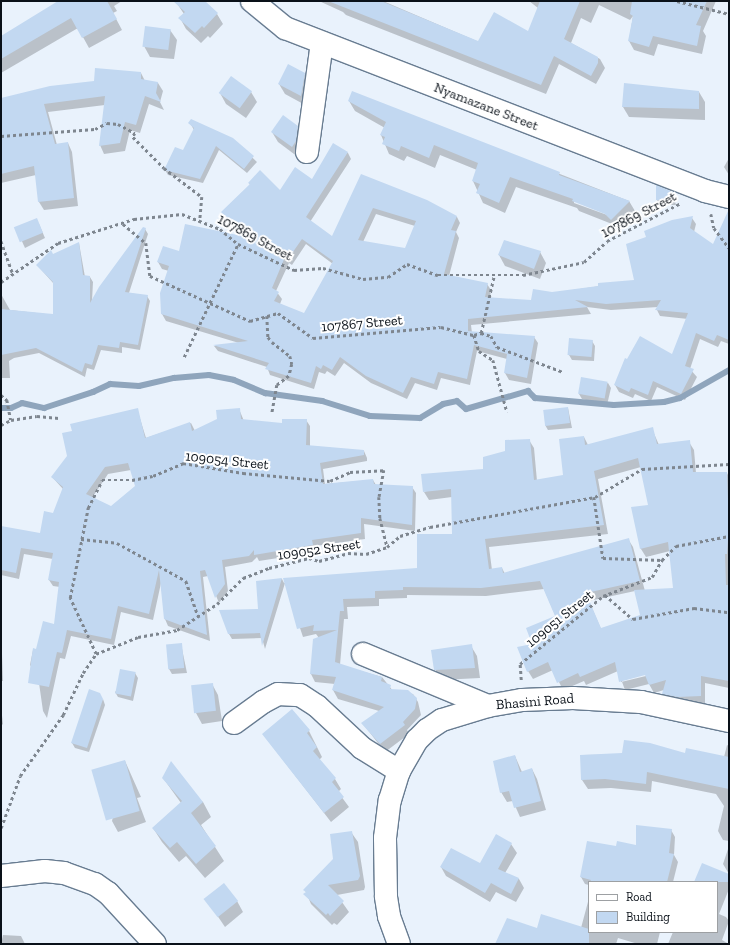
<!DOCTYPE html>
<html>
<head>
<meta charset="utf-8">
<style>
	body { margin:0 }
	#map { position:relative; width:730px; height:945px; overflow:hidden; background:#e9f2fc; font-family:"Zilla Slab",serif }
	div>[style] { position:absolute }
	.shadow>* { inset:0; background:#0003 }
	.stream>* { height:6px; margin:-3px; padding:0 3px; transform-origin:3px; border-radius:3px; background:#8fa5bc }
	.building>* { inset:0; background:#c2d8f1; transform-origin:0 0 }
	.path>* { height:2.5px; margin-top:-1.25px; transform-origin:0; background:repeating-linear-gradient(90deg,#7e868f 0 3px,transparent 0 6px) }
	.roads { filter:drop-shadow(1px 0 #687c91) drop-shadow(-1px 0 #687c91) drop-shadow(0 1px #687c91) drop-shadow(0 -1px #687c91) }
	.minor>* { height:22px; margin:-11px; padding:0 11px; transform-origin:11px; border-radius:11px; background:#fff }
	span { translate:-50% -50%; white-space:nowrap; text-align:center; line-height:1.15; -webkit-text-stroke:4px #fff; paint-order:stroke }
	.street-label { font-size:14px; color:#0a1119 }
	.frame { position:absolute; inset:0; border:2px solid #0a1119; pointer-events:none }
	.legend { position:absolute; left:588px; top:881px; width:130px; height:52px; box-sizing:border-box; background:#fff; border:1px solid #9da0a3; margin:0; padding:5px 7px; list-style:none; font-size:12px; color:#0a1119 }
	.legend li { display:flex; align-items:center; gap:8px; height:20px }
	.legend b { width:20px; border:1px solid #9da0a3 }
</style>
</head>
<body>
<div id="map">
	<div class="shadow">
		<i style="clip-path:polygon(61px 1px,122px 1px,114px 6px,117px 11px,113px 13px,122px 30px,89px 48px,78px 28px,1px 73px,1px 37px)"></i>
		<i style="clip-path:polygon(181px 1px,203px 1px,217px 14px,223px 24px,210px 38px,208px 36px,201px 43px,186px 29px,180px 18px,184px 14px,178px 5px)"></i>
		<i style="clip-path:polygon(319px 1px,383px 1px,479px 42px,529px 33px,538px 8px,529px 1px,716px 1px,703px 31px,706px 36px,702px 54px,658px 44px,654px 56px,634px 50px,629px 41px,633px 16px,630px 20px,599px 5px,591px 23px,581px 18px,571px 43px,600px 59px,605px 68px,596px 84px,559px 64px,546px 94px,346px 15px,343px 12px)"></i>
		<i style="clip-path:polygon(170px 30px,177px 40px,174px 59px,150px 57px,144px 46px)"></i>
		<i style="clip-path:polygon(141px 73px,145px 81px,158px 83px,163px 91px,160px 102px,164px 110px,149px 104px,140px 133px,130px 130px,125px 151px,104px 154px,100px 145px,105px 105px,48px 112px,57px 145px,68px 143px,72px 152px,78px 206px,44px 210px,39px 202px,36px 175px,1px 183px,1px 101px)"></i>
		<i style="clip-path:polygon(304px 74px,311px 85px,307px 106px,285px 94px,279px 84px)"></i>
		<i style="clip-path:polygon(251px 92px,257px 102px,246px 118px,226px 104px,220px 93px)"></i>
		<i style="clip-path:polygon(699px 92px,705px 102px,705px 120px,629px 117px,623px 107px)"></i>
		<i style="clip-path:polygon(evenodd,353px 93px,629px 201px,635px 211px,618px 229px,612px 224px,579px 211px,577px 208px,516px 187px,505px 213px,483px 203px,473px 181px,477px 170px,440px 155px,435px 168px,407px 156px,404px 161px,389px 154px,381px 135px,385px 128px,355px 111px,349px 101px,353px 93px,574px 201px,610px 214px,610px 216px,574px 203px,574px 201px)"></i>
		<i style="clip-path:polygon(190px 123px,232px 139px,257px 162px,247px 173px,219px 150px,203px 183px,168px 175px,165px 170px,176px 148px,183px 152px,194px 130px)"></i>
		<i style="clip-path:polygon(297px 126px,304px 137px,298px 157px,278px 142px,272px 132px)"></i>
		<i style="clip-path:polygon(evenodd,333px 145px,348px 153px,351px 159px,310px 222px,332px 238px,362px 176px,457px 217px,460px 223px,456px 232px,459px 238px,449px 276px,487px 284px,491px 290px,490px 298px,532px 301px,552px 293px,635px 281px,648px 238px,692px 218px,696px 224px,694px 232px,714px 246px,729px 210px,729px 344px,721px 341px,718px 347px,700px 339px,690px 369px,697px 377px,685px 400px,657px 387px,651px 401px,635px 394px,633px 398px,619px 392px,615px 385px,673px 355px,688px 319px,660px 316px,657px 310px,658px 307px,611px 310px,587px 307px,591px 314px,471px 325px,472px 333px,534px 337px,538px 343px,531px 384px,509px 380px,505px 373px,507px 359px,477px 351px,470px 385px,441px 378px,437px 390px,415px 383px,407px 399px,371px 383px,344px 363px,335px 376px,327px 371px,325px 374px,319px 372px,314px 389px,270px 375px,267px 367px,218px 351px,214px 346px,239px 343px,166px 321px,162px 314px,169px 271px,162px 269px,158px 262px,179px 253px,246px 238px,222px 212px,250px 185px,249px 183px,280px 191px,313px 180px,333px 145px,376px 214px,415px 226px,406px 249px,363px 242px,376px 214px,333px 145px,306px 244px,333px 264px,304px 315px,280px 304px,282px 299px,276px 291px,289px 263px,292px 265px,306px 244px)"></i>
		<i style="clip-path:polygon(729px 158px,729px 175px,724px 167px)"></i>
		<i style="clip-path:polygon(673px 193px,676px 205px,660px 205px,657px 200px)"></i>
		<i style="clip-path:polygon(39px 224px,45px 238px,25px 248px,16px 228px)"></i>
		<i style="clip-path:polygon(145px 229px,148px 234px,129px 293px,147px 296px,150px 301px,140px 350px,122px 347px,122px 353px,101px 350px,94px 370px,87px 368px,85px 377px,39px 353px,14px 358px,9px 361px,10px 378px,1px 378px,1px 294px,10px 310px,54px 315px,54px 284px,37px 265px,79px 243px,85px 277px,90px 277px,93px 282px,92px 301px)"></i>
		<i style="clip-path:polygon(540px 252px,546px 263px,540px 279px,505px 266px,499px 255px)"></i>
		<i style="clip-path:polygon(592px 341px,595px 346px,594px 361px,572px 360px,569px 355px)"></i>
		<i style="clip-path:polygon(608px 383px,611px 388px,607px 405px,582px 399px,579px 394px)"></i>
		<i style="clip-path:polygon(568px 408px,572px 428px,548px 430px,545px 425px)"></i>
		<i style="clip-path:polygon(evenodd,137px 409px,146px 438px,191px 423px,195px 431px,239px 409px,244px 421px,283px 424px,306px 420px,310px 426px,310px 446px,364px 451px,367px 458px,367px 461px,323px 469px,325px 484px,373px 480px,376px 485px,412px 487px,416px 493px,415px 531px,364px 524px,365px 539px,315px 546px,316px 552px,259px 561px,257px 557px,252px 562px,225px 567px,228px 591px,219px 603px,208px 576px,203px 577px,210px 641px,168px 626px,165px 619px,161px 583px,153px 620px,121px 612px,114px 645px,71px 636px,65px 659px,60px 658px,47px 718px,43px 711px,38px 676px,30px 665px,33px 650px,37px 651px,55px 625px,60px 587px,53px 586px,49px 580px,53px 559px,24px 554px,19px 579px,1px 575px,1px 532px,41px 534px,54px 515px,63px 489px,52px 477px,137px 409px,131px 470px,136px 486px,111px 507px,92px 498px,108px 474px,131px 470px)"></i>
		<i style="clip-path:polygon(evenodd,652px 429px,659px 445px,689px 442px,694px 450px,696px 473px,727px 473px,729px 477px,729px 506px,722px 509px,729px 508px,729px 688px,705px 683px,705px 704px,683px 705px,667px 702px,663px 694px,664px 690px,654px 693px,649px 684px,625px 690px,618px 671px,586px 685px,584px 681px,563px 690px,553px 670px,533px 679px,528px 671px,533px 645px,556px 617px,544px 589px,486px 596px,407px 595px,407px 598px,379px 599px,379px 606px,347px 607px,348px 619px,344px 619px,340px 665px,382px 677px,393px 691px,413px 694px,418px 702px,421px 715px,407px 730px,409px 734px,385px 752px,363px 724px,379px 711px,338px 699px,333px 690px,335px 684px,315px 682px,311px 674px,314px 640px,319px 638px,316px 634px,303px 637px,285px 583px,265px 649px,262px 638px,232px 639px,229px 634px,259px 610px,257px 582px,282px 579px,284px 583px,418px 569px,453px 535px,452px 497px,429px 500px,424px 492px,484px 470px,506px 451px,529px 440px,534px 448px,537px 481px,564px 476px,584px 437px,588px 445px,652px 429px,641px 467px,649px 506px,633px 508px,641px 549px,646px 557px,670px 551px,674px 589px,645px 591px,633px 547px,628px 539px,505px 574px,502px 568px,492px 570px,489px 547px,608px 534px,598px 479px,641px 467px,652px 429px,635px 591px,642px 616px,601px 629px,589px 601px,635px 591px,652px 429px,650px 673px,650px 675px,621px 682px,621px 680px,650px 673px)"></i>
		<i style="clip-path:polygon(181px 644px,187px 673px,172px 674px,169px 669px)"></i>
		<i style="clip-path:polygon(471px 646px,477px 656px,480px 678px,441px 680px,435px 669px)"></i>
		<i style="clip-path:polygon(1px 653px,2px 654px,3px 681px,1px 681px)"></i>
		<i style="clip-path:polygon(135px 673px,138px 678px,133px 701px,118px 697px,115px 692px)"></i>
		<i style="clip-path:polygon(212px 684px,218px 695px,222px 721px,202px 724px,196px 713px,193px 687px)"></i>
		<i style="clip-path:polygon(103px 699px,105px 705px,89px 752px,75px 748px,72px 743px)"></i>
		<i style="clip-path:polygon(1px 707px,3px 724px,1px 726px)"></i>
		<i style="clip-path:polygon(309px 731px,322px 757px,319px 760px,335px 779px,341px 789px,338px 792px,349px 807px,331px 822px,263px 734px)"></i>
		<i style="clip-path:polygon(727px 745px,729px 746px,729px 841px,723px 840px,718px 831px,724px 806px,716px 794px,652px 781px,651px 792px,611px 788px,588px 789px,582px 780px,581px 755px,686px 754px,724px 757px)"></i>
		<i style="clip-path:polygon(515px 756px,522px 772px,532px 769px,537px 779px,546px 810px,520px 817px,513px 801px,507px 802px,501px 792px)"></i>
		<i style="clip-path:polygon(125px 761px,141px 797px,137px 798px,146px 822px,118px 832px,112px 821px)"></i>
		<i style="clip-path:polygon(163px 778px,203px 802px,211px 817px,201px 825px,224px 861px,205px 878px,186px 856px,179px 862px,162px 842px,153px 828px,181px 803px)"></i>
		<i style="clip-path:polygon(671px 830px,675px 837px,674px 855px,678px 862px,673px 882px,589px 882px,589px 885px,585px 884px,581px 877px,617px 847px,637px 846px)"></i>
		<i style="clip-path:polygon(351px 832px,358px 842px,365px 887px,364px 890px,337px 895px,349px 912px,337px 925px,334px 923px,332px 925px,311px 904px,305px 890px,334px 859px)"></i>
		<i style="clip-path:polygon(511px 844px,517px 853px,505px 873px,519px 879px,524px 888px,516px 902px,496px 892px,490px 902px,446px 876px,441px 867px,481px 864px)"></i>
		<i style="clip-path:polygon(729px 846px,728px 873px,729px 874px,723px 864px)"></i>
		<i style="clip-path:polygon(729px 875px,729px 889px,719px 914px,726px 917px,729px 921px,722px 940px,729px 944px,668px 944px,673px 932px,717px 932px,717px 882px,695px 882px)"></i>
		<i style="clip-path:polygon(589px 898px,589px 932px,660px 932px,657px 944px,638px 944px,618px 938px,616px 944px,496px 944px,537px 930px,581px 928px)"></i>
		<i style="clip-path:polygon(206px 899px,237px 901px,243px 912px,225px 927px)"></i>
		<i style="clip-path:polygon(3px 935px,21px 936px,25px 944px,1px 944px)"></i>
	</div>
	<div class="stream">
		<i style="left:1px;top:408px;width:10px"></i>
		<i style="left:11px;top:408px;width:12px;rotate:-24deg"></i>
		<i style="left:22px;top:403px;width:23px;rotate:13deg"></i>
		<i style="left:44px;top:408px;width:52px;rotate:-18.1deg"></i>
		<i style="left:93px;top:392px;width:19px;rotate:-25deg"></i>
		<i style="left:110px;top:384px;width:29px;rotate:4deg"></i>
		<i style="left:139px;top:386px;width:36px;rotate:-13deg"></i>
		<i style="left:174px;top:378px;width:35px;rotate:-5deg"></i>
		<i style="left:209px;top:375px;width:25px;rotate:11deg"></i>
		<i style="left:234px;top:380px;width:34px;rotate:23deg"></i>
		<i style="left:265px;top:393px;width:58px;rotate:8deg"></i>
		<i style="left:322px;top:401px;width:50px;rotate:17.4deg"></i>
		<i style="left:370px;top:416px;width:50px;rotate:2.3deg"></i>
		<i style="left:420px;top:418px;width:27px;rotate:-31deg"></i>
		<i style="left:443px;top:404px;width:14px;rotate:-12deg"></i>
		<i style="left:457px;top:401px;width:12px;rotate:42deg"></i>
		<i style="left:466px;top:409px;width:65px;rotate:-16.2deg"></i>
		<i style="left:528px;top:391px;width:10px;rotate:45deg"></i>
		<i style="left:535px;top:398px;width:79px;rotate:5.1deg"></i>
		<i style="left:614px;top:405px;width:50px;rotate:-3.4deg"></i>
		<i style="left:664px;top:402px;width:16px;rotate:-14deg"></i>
		<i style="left:680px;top:398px;width:56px;rotate:-29.7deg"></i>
	</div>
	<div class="building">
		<i style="clip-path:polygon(58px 1px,107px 1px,117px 19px,82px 38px,71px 18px,1px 59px,1px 36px)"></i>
		<i style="clip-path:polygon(173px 1px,205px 1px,218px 13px,204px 28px,202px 26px,195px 33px,178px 18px,185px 12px)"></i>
		<i style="clip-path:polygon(328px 1px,381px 1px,478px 41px,494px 12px,528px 31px,540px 1px,580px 1px,564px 39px,598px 57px,598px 63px,591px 76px,554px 56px,541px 85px)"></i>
		<i style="clip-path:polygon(632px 1px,707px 1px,696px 25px,701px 26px,697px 46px,653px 36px,649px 47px,628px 41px,633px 16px,630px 14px)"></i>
		<i style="left:145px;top:26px;width:26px;height:21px;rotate:7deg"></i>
		<i style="clip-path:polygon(288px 64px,305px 73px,301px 96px,278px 84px)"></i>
		<i style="clip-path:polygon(95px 68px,141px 72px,141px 79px,158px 82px,156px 93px,161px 102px,145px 96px,136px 125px,125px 122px,120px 143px,99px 146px,105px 96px,44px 104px,55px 144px,68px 142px,74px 198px,38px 202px,34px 166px,1px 174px,1px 98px,50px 86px,94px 81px)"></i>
		<i style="left:231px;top:76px;width:26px;height:21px;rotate:36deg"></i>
		<i style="clip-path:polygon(624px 83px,699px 91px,699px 109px,622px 107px)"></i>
		<i style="clip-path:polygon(352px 91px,560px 172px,559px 175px,630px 201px,611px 220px,605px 214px,572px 201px,573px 199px,510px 177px,499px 203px,476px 193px,480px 184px,472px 181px,478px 163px,434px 145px,429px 158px,401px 146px,399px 151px,382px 144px,385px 137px,380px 135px,386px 122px,348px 101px)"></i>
		<i style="clip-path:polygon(283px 115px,298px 126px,296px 141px,292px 147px,271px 132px)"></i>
		<i style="clip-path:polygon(191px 119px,233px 138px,254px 156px,244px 169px,216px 146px,200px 179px,164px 170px,175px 147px,183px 150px,194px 128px,188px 123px)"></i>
		<i style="clip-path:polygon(evenodd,333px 143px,348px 152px,306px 217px,332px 236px,361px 174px,427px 200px,457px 216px,451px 230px,456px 231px,444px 274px,488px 283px,485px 297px,531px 300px,533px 289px,552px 292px,598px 286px,598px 283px,634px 280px,626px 244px,646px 237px,644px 231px,672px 220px,693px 216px,690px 228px,713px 244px,729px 209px,729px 340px,717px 335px,714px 341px,696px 333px,685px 366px,694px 369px,681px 394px,653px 381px,648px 395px,631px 388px,629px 392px,614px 385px,625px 358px,627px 359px,640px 336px,672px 354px,688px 313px,655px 310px,661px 300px,606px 304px,575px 300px,588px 307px,468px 319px,468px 331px,535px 336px,527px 378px,504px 373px,507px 354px,474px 345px,467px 379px,438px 372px,434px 384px,411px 377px,403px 393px,366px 376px,340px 357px,332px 370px,323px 365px,321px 369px,316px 366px,311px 383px,265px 369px,269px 363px,213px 345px,248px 341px,161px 314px,160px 293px,169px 266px,157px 262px,163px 246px,179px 251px,185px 224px,247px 237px,221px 212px,250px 184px,248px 183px,260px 170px,280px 190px,295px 167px,312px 179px,333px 143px,373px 208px,416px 221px,405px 248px,358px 240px,373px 208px,333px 143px,302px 239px,333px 261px,304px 313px,274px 301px,279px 292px,272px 288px,285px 257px,288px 259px,302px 239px)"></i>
		<i style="clip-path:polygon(656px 185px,673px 192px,674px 200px,656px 200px)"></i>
		<i style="left:37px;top:218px;width:16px;height:25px;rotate:68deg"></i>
		<i style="clip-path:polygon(143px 227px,146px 228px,125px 292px,148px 295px,138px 345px,120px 342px,119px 348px,98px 345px,92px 365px,85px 363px,82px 372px,36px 348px,1px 355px,1px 309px,53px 314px,53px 282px,36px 265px,51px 250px,53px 254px,79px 242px,83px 275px,90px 276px,90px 303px,99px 287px)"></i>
		<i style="clip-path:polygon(504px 240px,541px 251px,534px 269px,498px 255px)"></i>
		<i style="left:569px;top:338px;width:24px;height:17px;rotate:5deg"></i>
		<i style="left:581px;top:377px;width:27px;height:17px;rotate:10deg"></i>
		<i style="left:568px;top:407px;width:16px;height:25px;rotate:83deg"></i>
		<i style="clip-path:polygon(evenodd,138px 408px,145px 438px,190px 422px,192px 431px,217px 419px,216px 410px,240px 408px,241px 419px,282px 423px,282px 419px,307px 419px,306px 445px,364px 450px,364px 455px,320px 463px,323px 484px,373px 479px,374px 484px,413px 486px,412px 525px,361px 518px,361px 533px,312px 540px,313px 545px,254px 555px,254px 550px,249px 556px,222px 560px,225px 584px,215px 598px,205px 570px,200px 571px,207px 635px,164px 619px,159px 570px,149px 614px,118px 606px,111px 639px,67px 630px,62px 653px,57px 652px,49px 687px,28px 683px,33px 648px,36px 649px,43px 621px,54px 624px,59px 582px,48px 580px,53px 553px,21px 548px,16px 573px,1px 570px,1px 526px,40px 533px,44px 511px,53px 513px,63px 487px,51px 477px,67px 456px,62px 433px,72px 431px,70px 424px,138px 408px,128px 463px,135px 486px,111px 506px,86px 494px,105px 467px,128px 463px)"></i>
		<i style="clip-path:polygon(evenodd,653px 427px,657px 444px,690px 440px,693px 472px,727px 472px,729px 525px,727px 554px,725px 554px,726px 585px,729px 585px,729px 681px,701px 676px,701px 696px,678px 697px,662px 694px,666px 680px,649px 685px,645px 675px,619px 682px,615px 662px,580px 677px,578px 673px,557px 683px,548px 662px,527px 672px,517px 647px,532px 644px,526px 628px,555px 616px,540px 581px,481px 588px,403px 587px,403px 590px,375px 591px,375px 598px,343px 599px,344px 611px,340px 611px,335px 662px,382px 677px,381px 681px,391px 685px,390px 689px,408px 690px,417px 698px,415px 709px,403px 722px,405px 725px,380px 744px,361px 723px,384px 707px,332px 690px,336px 677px,310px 674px,313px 639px,337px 630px,313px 631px,314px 625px,297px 629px,283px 578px,417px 568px,417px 534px,452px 534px,451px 489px,423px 492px,421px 474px,483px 469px,483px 457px,505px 451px,505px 440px,530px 439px,534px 480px,563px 475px,559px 439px,584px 436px,585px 445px,653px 427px,638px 458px,648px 505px,631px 507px,640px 549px,668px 542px,673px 588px,634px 590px,640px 615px,601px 628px,586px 593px,640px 581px,629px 538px,503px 573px,502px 567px,489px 569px,485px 539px,604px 525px,594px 471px,638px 458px)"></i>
		<i style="clip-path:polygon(282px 578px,262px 646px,260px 633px,228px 634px,219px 610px,258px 609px,256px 581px)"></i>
		<i style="left:182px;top:643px;width:25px;height:16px;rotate:85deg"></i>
		<i style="clip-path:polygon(472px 644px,475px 668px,434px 670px,431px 650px)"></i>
		<i style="left:120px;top:669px;width:16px;height:25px;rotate:11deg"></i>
		<i style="left:213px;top:683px;width:28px;height:22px;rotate:84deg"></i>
		<i style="clip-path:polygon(89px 689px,100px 693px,103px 699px,87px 748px,71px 743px)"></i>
		<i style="clip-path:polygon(292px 709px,310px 730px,307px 733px,317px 747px,313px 751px,336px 778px,332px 782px,344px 797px,324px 813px,262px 734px)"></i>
		<i style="clip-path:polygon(624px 740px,650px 743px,685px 753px,686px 748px,729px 757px,729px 789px,647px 772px,646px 784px,605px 779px,581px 780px,580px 755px,622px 753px)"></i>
		<i style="clip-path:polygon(515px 755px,520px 772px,532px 768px,541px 801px,514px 808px,509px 791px,500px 793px,493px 761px)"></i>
		<i style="left:125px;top:760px;width:53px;height:35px;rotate:74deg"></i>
		<i style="clip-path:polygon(171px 761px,203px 802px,191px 813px,216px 846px,196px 864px,177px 842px,170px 848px,152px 828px,182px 801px,162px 778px)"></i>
		<i style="clip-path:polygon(636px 825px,672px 829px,669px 853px,674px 854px,667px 882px,590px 882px,591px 880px,580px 877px,587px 841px,616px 846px,617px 841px,636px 845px)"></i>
		<i style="clip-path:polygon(352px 831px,360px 876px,358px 880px,328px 885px,344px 901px,330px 916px,328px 913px,326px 915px,303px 894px,306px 892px,303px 890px,333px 859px,330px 834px)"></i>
		<i style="clip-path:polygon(496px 834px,512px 843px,498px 869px,519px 878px,511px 894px,491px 883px,485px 893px,440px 867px,451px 848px,480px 863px)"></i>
		<i style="clip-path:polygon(702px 863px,729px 874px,729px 882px,694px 882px)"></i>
		<i style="left:224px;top:883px;width:23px;height:26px;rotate:52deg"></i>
		<i style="clip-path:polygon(541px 914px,589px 929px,589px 944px,495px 944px,507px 918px,537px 928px)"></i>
	</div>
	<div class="path">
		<i style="left:677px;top:1px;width:54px;rotate:14deg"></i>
		<i style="left:1px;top:136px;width:94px;rotate:-4.3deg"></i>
		<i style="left:95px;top:129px;width:13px;rotate:-27deg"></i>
		<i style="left:107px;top:123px;width:11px;rotate:5deg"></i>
		<i style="left:118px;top:124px;width:19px;rotate:28deg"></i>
		<i style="left:135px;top:133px;width:4px;rotate:117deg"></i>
		<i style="left:133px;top:137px;width:44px;rotate:45deg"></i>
		<i style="left:164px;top:168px;width:48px;rotate:37.3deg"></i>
		<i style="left:202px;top:197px;width:24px;rotate:95deg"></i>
		<i style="left:711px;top:214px;width:14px;rotate:78deg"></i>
		<i style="left:714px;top:228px;width:25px;rotate:53deg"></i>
		<i style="left:123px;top:224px;width:30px;rotate:40deg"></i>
		<i style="left:146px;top:243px;width:33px;rotate:83deg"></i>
		<i style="left:150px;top:276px;width:110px;rotate:24.2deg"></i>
		<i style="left:250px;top:321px;width:29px;rotate:-16deg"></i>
		<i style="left:278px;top:313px;width:43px;rotate:35.5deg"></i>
		<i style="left:313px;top:338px;width:128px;rotate:-4.9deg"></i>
		<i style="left:441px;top:327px;width:34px;rotate:14deg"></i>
		<i style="left:474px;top:335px;width:7px;rotate:-16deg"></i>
		<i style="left:481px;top:333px;width:10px;rotate:17deg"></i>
		<i style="left:491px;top:336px;width:13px;rotate:61deg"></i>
		<i style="left:497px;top:347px;width:71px;rotate:20.7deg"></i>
		<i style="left:1px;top:241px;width:35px;rotate:70deg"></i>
		<i style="left:1px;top:282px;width:69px;rotate:-34.4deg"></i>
		<i style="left:58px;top:243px;width:80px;rotate:-17.5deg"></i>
		<i style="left:134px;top:219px;width:48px;rotate:-5.9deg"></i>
		<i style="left:182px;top:214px;width:41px;rotate:21.5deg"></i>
		<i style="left:220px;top:229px;width:23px;rotate:40deg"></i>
		<i style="left:238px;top:244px;width:62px;rotate:24.9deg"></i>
		<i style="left:294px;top:270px;width:29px;rotate:-4deg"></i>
		<i style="left:323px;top:268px;width:41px;rotate:15.4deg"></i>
		<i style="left:363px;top:279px;width:25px;rotate:-5deg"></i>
		<i style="left:388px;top:277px;width:23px;rotate:-34deg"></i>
		<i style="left:407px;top:264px;width:33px;rotate:20deg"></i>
		<i style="left:438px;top:275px;width:85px"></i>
		<i style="left:523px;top:275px;width:62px;rotate:-12deg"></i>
		<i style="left:584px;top:262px;width:31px;rotate:-42deg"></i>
		<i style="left:607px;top:241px;width:83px;rotate:-27.2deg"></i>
		<i style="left:267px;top:316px;width:21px;rotate:87deg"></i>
		<i style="left:268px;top:337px;width:6px;rotate:51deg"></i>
		<i style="left:272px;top:342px;width:23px;rotate:38deg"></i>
		<i style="left:290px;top:356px;width:8px;rotate:76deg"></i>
		<i style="left:292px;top:364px;width:12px;rotate:104deg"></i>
		<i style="left:289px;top:376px;width:15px;rotate:143deg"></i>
		<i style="left:277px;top:385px;width:28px;rotate:100deg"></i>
		<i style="left:481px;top:333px;width:58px;rotate:-77.2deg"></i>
		<i style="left:474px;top:335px;width:17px;rotate:73deg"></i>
		<i style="left:479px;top:351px;width:17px;rotate:33deg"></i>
		<i style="left:493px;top:360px;width:54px;rotate:74.9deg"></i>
		<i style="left:184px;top:357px;width:125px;rotate:-64.5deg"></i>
		<i style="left:1px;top:395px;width:8px;rotate:40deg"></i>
		<i style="left:7px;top:400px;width:20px;rotate:79deg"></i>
		<i style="left:1px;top:425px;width:11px;rotate:-27deg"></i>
		<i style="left:11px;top:420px;width:26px;rotate:-9deg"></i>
		<i style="left:37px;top:416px;width:22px;rotate:5deg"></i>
		<i style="left:594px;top:497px;width:62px;rotate:81.6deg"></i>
		<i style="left:603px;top:558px;width:59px;rotate:1.9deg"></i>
		<i style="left:81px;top:539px;width:36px;rotate:6deg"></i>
		<i style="left:117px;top:543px;width:79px;rotate:28.8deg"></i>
		<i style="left:186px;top:581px;width:37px;rotate:71deg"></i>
		<i style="left:605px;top:595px;width:37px;rotate:41deg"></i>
		<i style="left:633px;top:619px;width:62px;rotate:-10.2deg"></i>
		<i style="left:694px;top:608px;width:35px;rotate:7deg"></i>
		<i style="left:96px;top:654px;width:62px;rotate:-114.9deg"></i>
		<i style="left:70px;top:598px;width:92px;rotate:-78.7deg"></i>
		<i style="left:88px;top:508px;width:31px;rotate:-63deg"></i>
		<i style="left:102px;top:480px;width:30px"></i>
		<i style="left:132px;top:480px;width:21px;rotate:-11deg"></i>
		<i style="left:153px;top:476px;width:33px;rotate:-23deg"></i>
		<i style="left:183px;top:463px;width:61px;rotate:9.5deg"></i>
		<i style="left:243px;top:473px;width:87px;rotate:5.3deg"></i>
		<i style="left:330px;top:481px;width:22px;rotate:-24deg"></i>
		<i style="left:350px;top:472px;width:34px;rotate:-3deg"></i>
		<i style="left:384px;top:470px;width:27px;rotate:100deg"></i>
		<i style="left:379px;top:497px;width:21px;rotate:87deg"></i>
		<i style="left:380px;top:518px;width:30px;rotate:76deg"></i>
		<i style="left:521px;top:680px;width:16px;rotate:-94deg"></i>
		<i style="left:520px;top:664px;width:107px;rotate:-39.3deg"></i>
		<i style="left:603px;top:596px;width:53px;rotate:-21.2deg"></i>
		<i style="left:652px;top:577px;width:20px;rotate:-60deg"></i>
		<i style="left:662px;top:560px;width:20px;rotate:-45deg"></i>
		<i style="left:676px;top:546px;width:54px;rotate:-10.7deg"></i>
		<i style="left:1px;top:828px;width:55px;rotate:-69.9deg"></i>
		<i style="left:20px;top:776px;width:75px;rotate:-54.8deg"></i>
		<i style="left:63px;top:715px;width:47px;rotate:-64.5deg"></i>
		<i style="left:83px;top:673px;width:23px;rotate:-56deg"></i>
		<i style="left:96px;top:654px;width:45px;rotate:-22deg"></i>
		<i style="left:138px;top:637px;width:40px;rotate:-10deg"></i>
		<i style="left:177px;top:630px;width:48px;rotate:-33deg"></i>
		<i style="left:217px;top:604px;width:37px;rotate:-45deg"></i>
		<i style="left:243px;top:578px;width:28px;rotate:-21deg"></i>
		<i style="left:269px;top:568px;width:41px;rotate:-14deg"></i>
		<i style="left:309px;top:558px;width:10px;rotate:17deg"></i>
		<i style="left:319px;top:561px;width:30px;rotate:-15deg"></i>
		<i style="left:348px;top:553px;width:18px;rotate:3deg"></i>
		<i style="left:366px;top:554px;width:22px;rotate:-18deg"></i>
		<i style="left:387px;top:547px;width:17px;rotate:-40deg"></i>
		<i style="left:400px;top:536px;width:31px;rotate:-17deg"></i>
		<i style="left:430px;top:527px;width:168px;rotate:-10.3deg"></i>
		<i style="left:595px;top:497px;width:55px;rotate:-30.8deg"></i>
		<i style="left:642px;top:469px;width:87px;rotate:-3.3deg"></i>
	</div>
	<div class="roads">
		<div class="minor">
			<i style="left:252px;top:1px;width:43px;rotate:39.3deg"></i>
			<i style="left:285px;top:28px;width:451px;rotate:21.2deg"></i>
			<i style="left:705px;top:191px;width:25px;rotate:14deg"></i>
			<i style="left:307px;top:152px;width:110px;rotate:-82.2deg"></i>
			<i style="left:363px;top:654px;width:135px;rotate:22.6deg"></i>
			<i style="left:234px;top:723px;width:36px;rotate:-36deg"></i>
			<i style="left:263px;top:702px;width:17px;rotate:-28deg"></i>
			<i style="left:278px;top:694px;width:22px;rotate:3deg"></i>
			<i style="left:300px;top:695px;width:20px;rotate:33deg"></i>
			<i style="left:317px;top:706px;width:62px;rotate:43deg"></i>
			<i style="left:362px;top:748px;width:44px;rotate:31.9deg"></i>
			<i style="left:1px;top:876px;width:44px;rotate:-6.5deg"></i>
			<i style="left:45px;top:871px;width:19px;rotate:6deg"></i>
			<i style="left:64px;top:873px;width:33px;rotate:20deg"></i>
			<i style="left:95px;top:884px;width:16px;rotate:35deg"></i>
			<i style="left:108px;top:893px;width:69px;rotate:47.3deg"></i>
			<i style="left:399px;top:944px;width:30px;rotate:-110deg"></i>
			<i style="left:389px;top:916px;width:20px;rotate:-99deg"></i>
			<i style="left:386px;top:896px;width:58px;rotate:-91deg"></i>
			<i style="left:385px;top:838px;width:38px;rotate:-83deg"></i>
			<i style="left:390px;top:800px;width:30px;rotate:-73deg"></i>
			<i style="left:399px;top:771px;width:36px;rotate:-60deg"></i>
			<i style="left:417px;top:740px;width:14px;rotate:-45deg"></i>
			<i style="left:427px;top:730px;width:18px;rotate:-34deg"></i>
			<i style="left:442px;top:720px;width:48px;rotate:-16.9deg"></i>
			<i style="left:488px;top:706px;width:35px;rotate:-10deg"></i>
			<i style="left:522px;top:700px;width:51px;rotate:-2.2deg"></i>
			<i style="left:573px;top:698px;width:68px;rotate:3.4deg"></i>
			<i style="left:641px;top:702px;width:90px;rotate:12.2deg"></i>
		</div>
	</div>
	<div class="street-label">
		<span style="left:486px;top:107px;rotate:21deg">Nyamazane Street</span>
		<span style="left:639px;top:215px;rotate:-28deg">107869 Street</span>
		<span style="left:255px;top:238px;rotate:28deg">107869 Street</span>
		<span style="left:362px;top:324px;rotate:-5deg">107867 Street</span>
		<span style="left:227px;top:461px;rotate:6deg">109054 Street</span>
		<span style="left:319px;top:550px;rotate:-8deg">109052 Street</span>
		<span style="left:560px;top:619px;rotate:-39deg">109051 Street</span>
		<span style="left:535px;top:702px;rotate:-5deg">Bhasini Road</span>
	</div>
	<div class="frame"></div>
	<ul class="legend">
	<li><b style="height:5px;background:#fff"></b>Road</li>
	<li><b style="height:11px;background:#c2d8f1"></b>Building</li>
	</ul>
</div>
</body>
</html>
